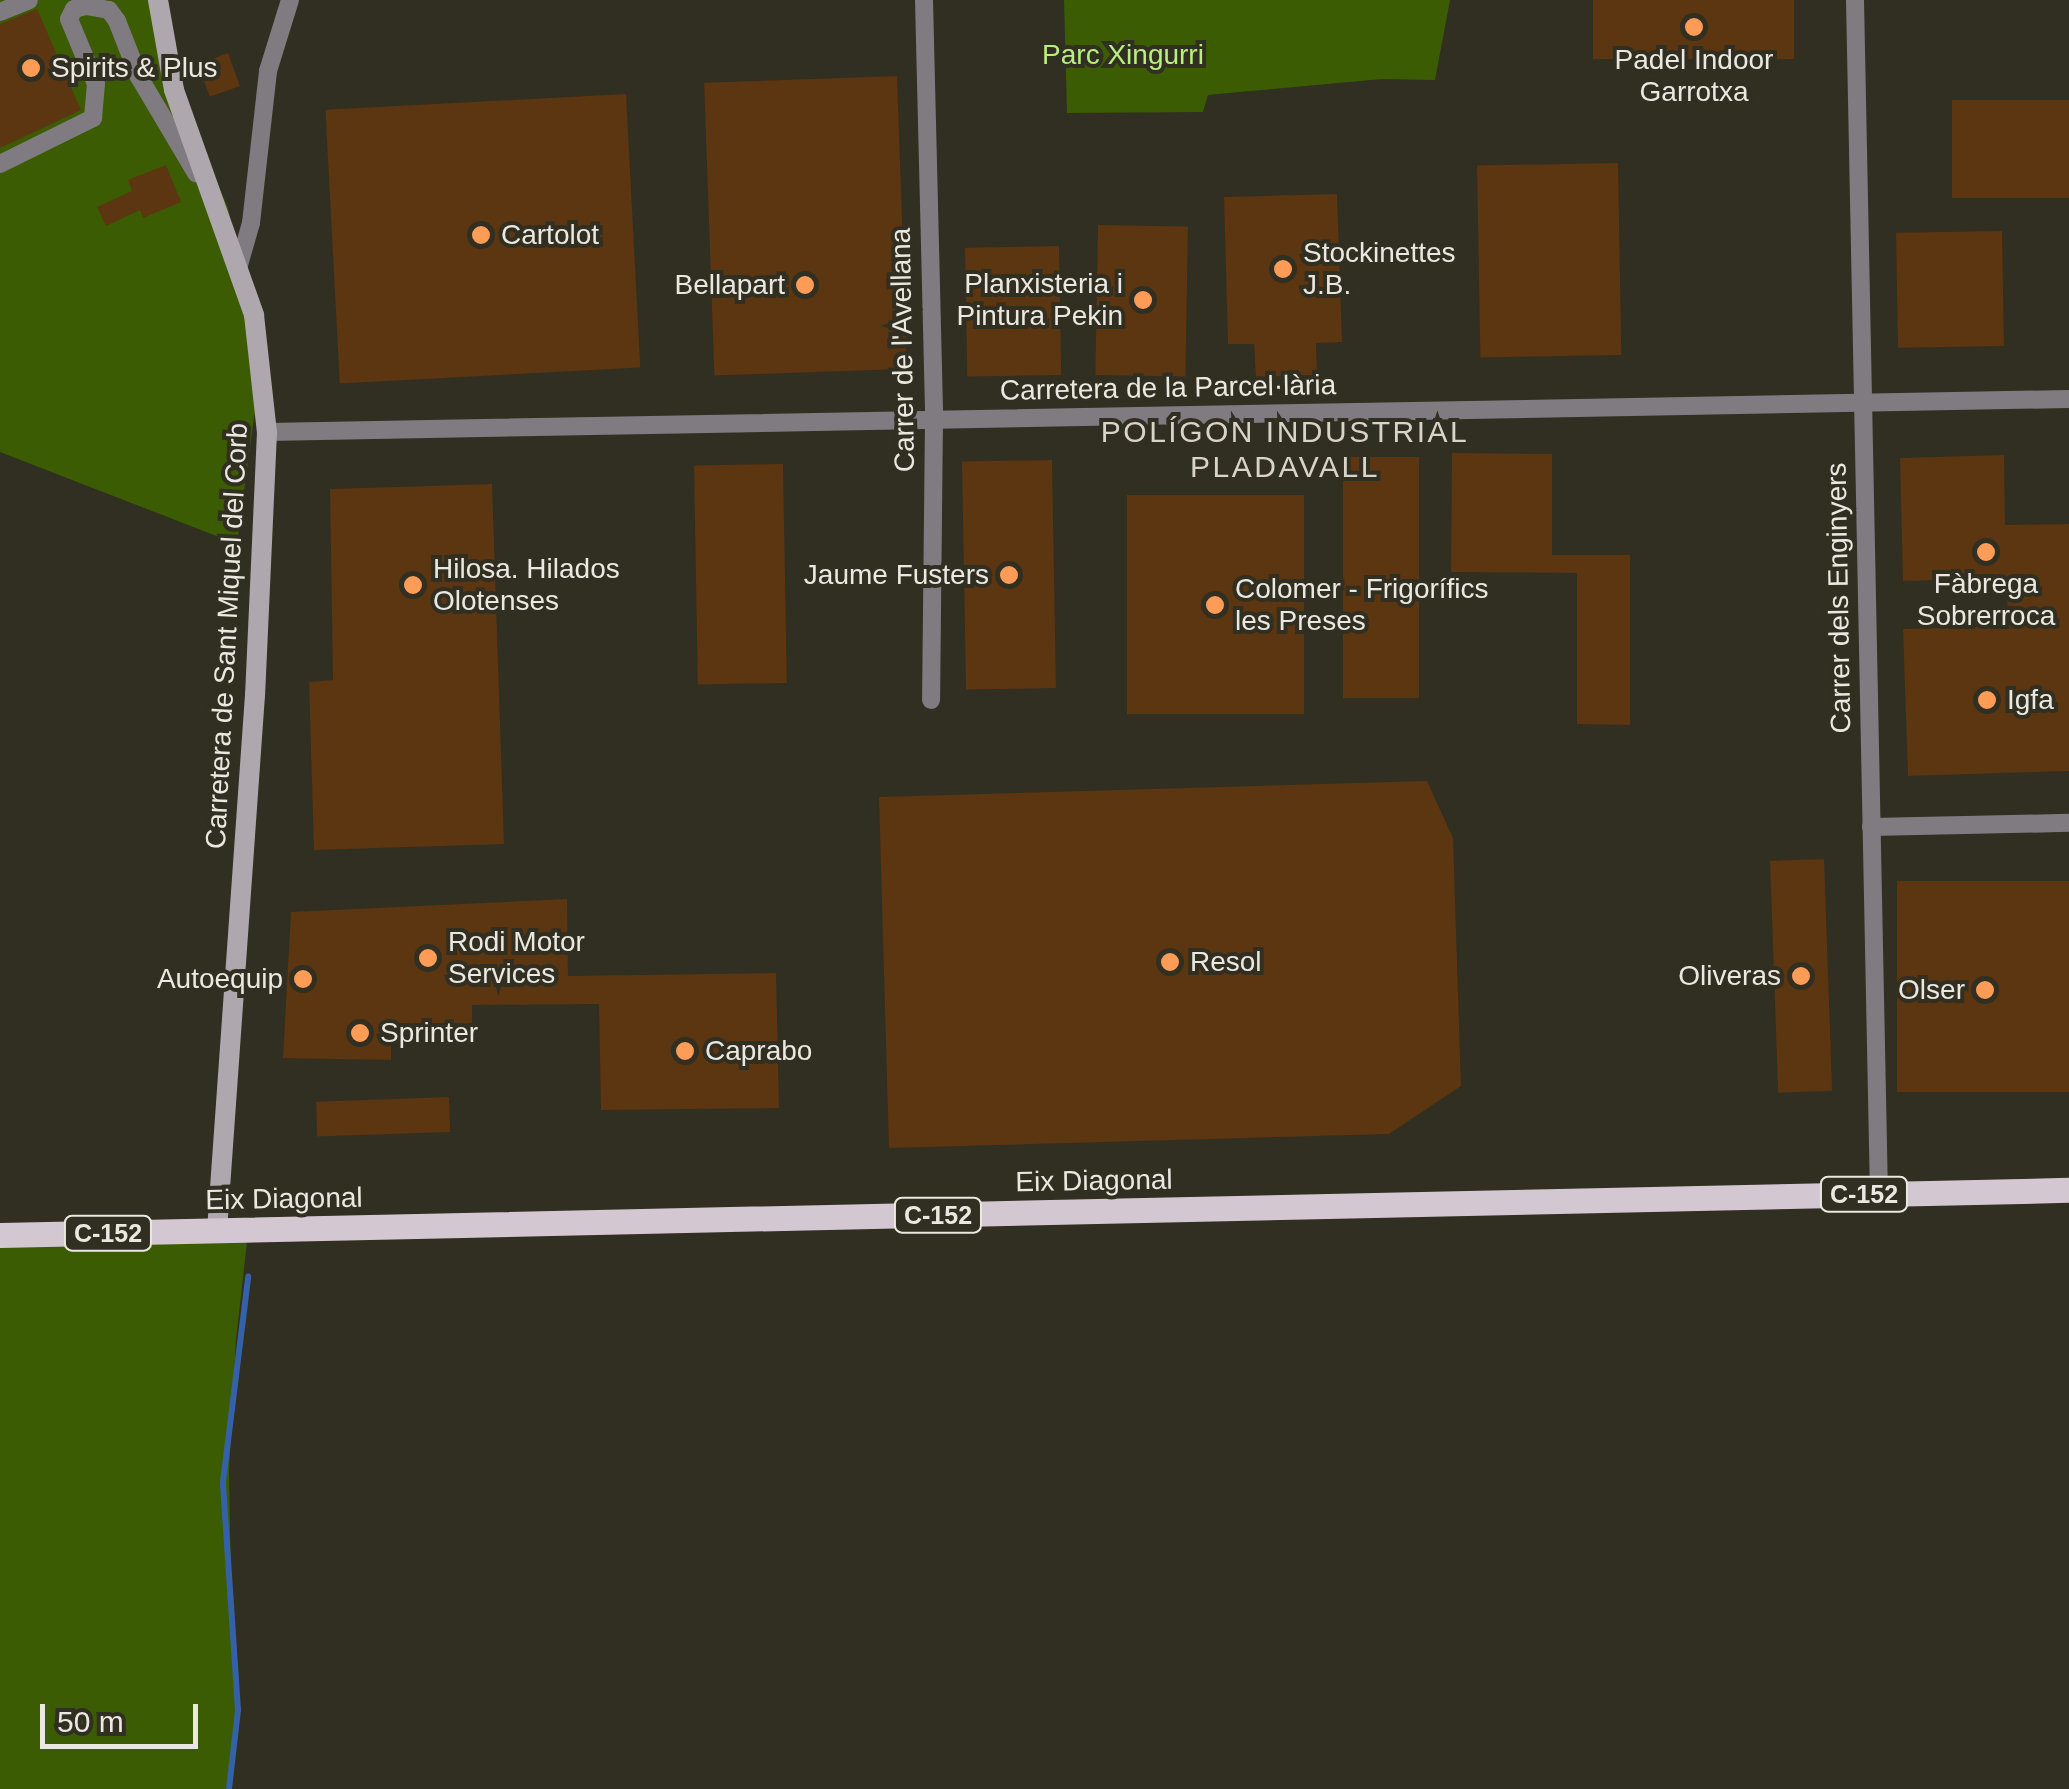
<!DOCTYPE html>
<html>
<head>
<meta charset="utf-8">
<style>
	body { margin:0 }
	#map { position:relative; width:2069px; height:1789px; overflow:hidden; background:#312e22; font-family:Arial,sans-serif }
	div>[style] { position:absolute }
	.green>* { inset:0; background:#3b5c02 }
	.stream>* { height:6px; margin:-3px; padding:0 3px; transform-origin:3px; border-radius:3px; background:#3561a8 }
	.building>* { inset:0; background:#5c3511; transform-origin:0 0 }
	.street>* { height:18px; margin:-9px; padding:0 9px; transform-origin:9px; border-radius:9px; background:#807b80 }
	.secondary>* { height:20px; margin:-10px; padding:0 10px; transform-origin:10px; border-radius:10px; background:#afa7ae }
	.primary>* { height:25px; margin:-12.5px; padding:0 12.5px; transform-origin:12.5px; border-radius:12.5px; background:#d3c8d2 }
	.dots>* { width:28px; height:28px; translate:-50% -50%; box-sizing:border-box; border:5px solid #312e22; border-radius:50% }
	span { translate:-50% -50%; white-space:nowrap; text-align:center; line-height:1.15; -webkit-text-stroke:8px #312e22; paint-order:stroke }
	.shield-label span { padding:2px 8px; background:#312e22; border:2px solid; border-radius:8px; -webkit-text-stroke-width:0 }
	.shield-label { font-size:25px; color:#eae8e0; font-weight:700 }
	.park-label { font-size:28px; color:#b9ef7d }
	.poi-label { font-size:28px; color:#eae8e0 }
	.left { translate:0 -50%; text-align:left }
	.right { translate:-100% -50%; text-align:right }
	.street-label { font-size:28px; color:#eae8e0 }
	.neighbourhood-label { font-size:30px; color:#d9d5c6; letter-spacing:2.5px }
	.scale { position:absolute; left:40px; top:1704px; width:158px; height:45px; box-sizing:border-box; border:5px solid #eae8e0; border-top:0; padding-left:12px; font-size:30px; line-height:35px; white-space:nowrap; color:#eae8e0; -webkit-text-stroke:8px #312e22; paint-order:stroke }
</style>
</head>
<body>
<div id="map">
	<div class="green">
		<i style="clip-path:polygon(0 0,162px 0,165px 32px,193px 126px,228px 208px,238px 256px,257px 395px,237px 544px,0 452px)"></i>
		<i style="clip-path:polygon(1064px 0,1450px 0,1435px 80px,1382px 79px,1208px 95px,1203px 112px,1067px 113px)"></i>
		<i style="clip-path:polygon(247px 1242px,236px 1340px,229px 1471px,232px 1631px,239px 1699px,231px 1789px,0 1789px,0 1246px)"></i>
	</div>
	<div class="stream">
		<i style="left:229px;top:1789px;width:80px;rotate:-83.5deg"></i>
		<i style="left:238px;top:1710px;width:228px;rotate:-93.8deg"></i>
		<i style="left:223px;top:1482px;width:207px;rotate:-83deg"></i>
	</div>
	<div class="building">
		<i style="left:1593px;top:0;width:201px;height:59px"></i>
		<i style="clip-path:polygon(37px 9px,81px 110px,0 148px,0 24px)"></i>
		<i style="left:228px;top:53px;width:35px;height:32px;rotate:70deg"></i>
		<i style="left:897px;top:76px;width:293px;height:193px;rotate:88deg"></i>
		<i style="left:626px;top:94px;width:274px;height:301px;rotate:87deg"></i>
		<i style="left:1952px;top:100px;width:117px;height:98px"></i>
		<i style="left:1618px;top:163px;width:192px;height:141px;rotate:89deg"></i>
		<i style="clip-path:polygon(166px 165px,181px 202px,143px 218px,140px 210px,106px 226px,97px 207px,132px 191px,128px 180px)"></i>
		<i style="clip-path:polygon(1337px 194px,1342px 342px,1316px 343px,1317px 375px,1256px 377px,1254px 344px,1228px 344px,1224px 197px)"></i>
		<i style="left:1098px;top:225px;width:90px;height:150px;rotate:1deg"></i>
		<i style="left:2002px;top:231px;width:115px;height:106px;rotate:89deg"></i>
		<i style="left:1059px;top:246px;width:129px;height:94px;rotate:89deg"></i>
		<i style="clip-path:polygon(1452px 453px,1552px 454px,1552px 555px,1630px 555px,1630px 725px,1577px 724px,1577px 573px,1451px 572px)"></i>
		<i style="clip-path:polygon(2004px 455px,2005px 525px,2069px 524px,2069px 771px,1908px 776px,1903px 629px,2008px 626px,2007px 578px,1903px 581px,1900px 458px)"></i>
		<i style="left:1343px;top:457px;width:76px;height:241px"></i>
		<i style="left:1052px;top:460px;width:228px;height:90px;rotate:89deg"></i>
		<i style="left:783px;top:464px;width:219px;height:89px;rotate:89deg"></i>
		<i style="clip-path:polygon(492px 484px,504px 844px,314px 850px,309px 682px,333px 680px,330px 489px)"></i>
		<i style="left:1127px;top:495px;width:177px;height:219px"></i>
		<i style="clip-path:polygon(1427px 781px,1453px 838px,1461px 1086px,1389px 1134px,889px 1148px,879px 797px)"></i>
		<i style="left:1824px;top:859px;width:232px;height:54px;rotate:88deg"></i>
		<i style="left:2069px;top:881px;width:211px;height:172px;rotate:90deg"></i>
		<i style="clip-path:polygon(567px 899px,568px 976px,776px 973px,779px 1108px,601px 1110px,599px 1004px,472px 1005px,472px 1028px,391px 1028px,391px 1060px,283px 1058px,291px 912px)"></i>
		<i style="left:449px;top:1097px;width:35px;height:133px;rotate:88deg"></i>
	</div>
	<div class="street">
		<i style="left:924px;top:0;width:420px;rotate:88.6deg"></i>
		<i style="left:934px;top:420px;width:280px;rotate:90.6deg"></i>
		<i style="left:1855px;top:0;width:1194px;rotate:88.85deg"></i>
		<i style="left:0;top:12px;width:31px;rotate:-22deg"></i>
		<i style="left:0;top:164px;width:104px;rotate:-26.3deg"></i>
		<i style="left:93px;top:118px;width:34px;rotate:-85deg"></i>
		<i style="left:96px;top:84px;width:70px;rotate:-112.6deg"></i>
		<i style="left:69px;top:19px;width:11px;rotate:-63deg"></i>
		<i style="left:74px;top:9px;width:12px;rotate:-14deg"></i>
		<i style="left:86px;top:6px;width:23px;rotate:10deg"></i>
		<i style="left:109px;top:10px;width:14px;rotate:54deg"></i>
		<i style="left:117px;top:21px;width:60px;rotate:68.6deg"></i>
		<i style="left:139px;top:77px;width:112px;rotate:59.3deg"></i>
		<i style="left:239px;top:265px;width:44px;rotate:-74.1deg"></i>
		<i style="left:251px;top:223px;width:153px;rotate:-83.6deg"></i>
		<i style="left:268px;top:71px;width:74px;rotate:-72.8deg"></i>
		<i style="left:267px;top:432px;width:1802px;rotate:-1.05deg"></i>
		<i style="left:1871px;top:827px;width:198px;rotate:-1.2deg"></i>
	</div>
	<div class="secondary">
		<i style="left:158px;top:0;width:91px;rotate:79.9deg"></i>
		<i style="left:174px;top:90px;width:239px;rotate:70.4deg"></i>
		<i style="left:254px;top:315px;width:118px;rotate:83.7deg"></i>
		<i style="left:267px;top:432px;width:263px;rotate:92.6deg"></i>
		<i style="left:255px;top:695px;width:536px;rotate:94.06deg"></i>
	</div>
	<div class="primary">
		<i style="left:0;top:1235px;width:2069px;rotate:-1.25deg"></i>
	</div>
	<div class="dots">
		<i style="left:1694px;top:27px;background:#fd9c56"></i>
		<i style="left:31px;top:68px;background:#fd9c56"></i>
		<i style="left:481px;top:235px;background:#fd9c56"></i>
		<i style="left:1283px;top:269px;background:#fd9c56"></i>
		<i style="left:805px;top:285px;background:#fd9c56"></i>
		<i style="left:1143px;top:300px;background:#fd9c56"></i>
		<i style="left:1986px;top:552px;background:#fd9c56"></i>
		<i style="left:1009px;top:575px;background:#fd9c56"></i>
		<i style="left:413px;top:585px;background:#fd9c56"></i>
		<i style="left:1215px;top:605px;background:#fd9c56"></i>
		<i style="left:1987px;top:700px;background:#fd9c56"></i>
		<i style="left:428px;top:958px;background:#fd9c56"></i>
		<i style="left:1170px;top:962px;background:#fd9c56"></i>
		<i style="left:1801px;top:976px;background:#fd9c56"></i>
		<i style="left:303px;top:979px;background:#fd9c56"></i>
		<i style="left:1985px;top:990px;background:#fd9c56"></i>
		<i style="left:360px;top:1033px;background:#fd9c56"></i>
		<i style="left:685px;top:1051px;background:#fd9c56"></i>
	</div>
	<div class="shield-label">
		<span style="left:1864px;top:1194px">C-152</span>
		<span style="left:938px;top:1215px">C-152</span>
		<span style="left:108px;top:1233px">C-152</span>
	</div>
	<div class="park-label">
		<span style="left:1123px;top:55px">Parc Xingurri</span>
	</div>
	<div class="poi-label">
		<span style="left:1694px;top:76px">Padel Indoor<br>Garrotxa</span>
		<span class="left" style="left:51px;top:68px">Spirits &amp; Plus</span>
		<span class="left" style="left:501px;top:235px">Cartolot</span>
		<span class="left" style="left:1303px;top:269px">Stockinettes<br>J.B.</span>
		<span class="right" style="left:1123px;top:300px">Planxisteria i<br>Pintura Pekin</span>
		<span class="right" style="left:785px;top:285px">Bellapart</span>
		<span class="left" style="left:433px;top:585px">Hilosa. Hilados<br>Olotenses</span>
		<span class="right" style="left:989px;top:575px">Jaume Fusters</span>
		<span style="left:1986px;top:600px">Fàbrega<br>Sobrerroca</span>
		<span class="left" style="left:1235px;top:605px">Colomer - Frigorífics<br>les Preses</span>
		<span class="left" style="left:2007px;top:700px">Igfa</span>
		<span class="left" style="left:448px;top:958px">Rodi Motor<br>Services</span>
		<span class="left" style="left:1190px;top:962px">Resol</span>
		<span class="right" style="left:1781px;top:976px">Oliveras</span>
		<span class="right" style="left:283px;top:979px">Autoequip</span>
		<span class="right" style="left:1965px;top:990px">Olser</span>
		<span class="left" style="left:380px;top:1033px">Sprinter</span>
		<span class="left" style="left:705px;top:1051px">Caprabo</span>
	</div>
	<div class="street-label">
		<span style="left:903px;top:350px;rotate:-91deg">Carrer de l'Avellana</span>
		<span style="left:1168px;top:388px;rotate:-1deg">Carretera de la Parcel·lària</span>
		<span style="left:1839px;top:598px;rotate:-91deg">Carrer dels Enginyers</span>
		<span style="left:227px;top:636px;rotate:-87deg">Carretera de Sant Miquel del Corb</span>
		<span style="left:1094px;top:1181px;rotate:-1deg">Eix Diagonal</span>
		<span style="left:284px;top:1199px;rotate:-1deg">Eix Diagonal</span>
	</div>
	<div class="neighbourhood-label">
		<span style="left:1285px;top:449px">POLÍGON INDUSTRIAL<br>PLADAVALL</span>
	</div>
	<div class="scale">50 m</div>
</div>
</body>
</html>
